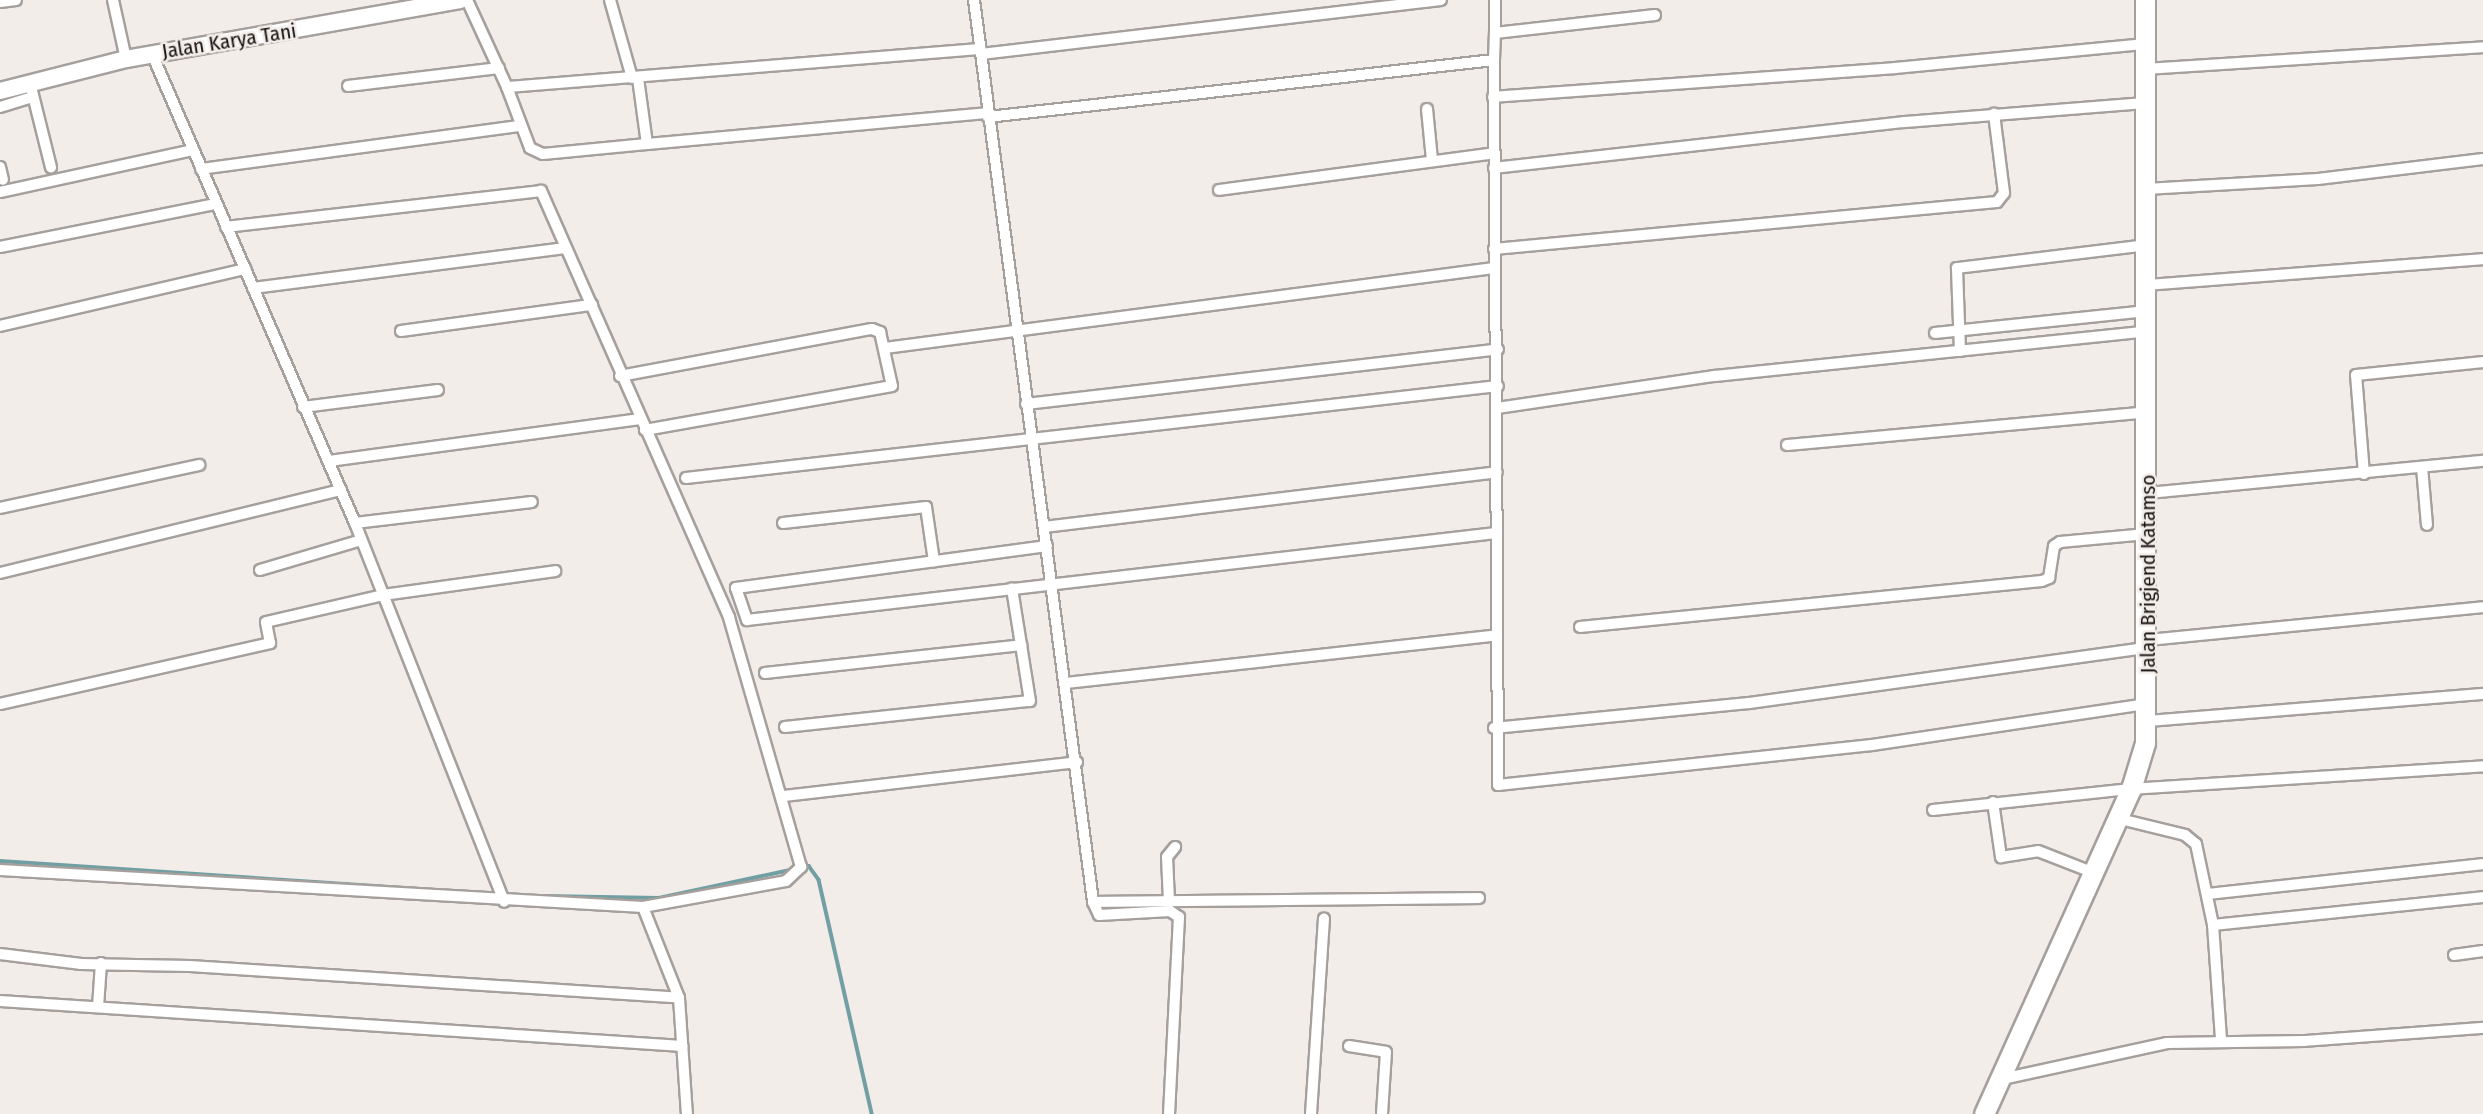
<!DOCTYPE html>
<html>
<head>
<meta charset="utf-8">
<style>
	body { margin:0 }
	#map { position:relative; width:2483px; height:1114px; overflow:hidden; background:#f3edea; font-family:"Fira Sans Condensed",sans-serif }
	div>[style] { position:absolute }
	.stream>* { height:3.5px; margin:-1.75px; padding:0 1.75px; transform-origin:1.75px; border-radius:1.75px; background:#719fa3 }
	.roads { filter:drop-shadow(2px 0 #a6a09d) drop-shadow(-2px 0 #a6a09d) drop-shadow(0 2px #a6a09d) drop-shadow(0 -2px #a6a09d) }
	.street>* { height:10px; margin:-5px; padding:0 5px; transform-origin:5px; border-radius:5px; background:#fff }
	.secondary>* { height:16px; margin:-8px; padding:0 8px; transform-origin:8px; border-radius:8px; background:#fff }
	.highway>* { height:19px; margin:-9.5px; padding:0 9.5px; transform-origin:9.5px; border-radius:9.5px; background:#fff }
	span { translate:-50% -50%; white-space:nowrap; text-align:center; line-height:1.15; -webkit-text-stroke:5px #f3edea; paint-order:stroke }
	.street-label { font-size:21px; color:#151312 }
</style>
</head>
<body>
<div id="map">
	<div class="stream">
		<i style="left:0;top:861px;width:425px;rotate:3.8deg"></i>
		<i style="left:802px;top:868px;width:7px;rotate:-16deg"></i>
		<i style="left:809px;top:866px;width:17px;rotate:54deg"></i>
		<i style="left:819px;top:880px;width:240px;rotate:77.2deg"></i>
		<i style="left:543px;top:896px;width:116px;rotate:1deg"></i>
		<i style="left:659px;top:898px;width:135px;rotate:-12deg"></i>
	</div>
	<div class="roads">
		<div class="street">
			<i style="left:113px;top:0;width:60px;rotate:77.6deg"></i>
			<i style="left:467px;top:0;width:96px;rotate:65.3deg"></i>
			<i style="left:507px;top:87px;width:475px;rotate:-4.6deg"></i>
			<i style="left:610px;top:0;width:81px;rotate:74.2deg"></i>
			<i style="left:974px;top:0;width:910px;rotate:82.48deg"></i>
			<i style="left:1093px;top:902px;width:386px;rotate:-0.6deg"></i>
			<i style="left:1495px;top:0;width:33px;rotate:90deg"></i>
			<i style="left:1495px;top:33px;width:161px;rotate:-6.4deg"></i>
			<i style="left:0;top:2px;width:16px;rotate:-7deg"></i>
			<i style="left:152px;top:54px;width:511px;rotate:66.6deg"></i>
			<i style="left:355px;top:523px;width:407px;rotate:68.5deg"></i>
			<i style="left:981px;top:54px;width:463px;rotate:-6.7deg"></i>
			<i style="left:1494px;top:60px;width:725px;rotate:89.68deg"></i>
			<i style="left:1498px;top:785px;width:376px;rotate:-6.1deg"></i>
			<i style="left:1872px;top:745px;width:278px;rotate:-8.5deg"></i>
			<i style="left:2146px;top:69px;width:338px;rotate:-3.7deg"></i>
			<i style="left:30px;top:83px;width:87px;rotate:76deg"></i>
			<i style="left:348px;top:86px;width:152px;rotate:-6.8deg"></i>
			<i style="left:507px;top:87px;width:65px;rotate:69.3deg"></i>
			<i style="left:530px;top:148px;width:14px;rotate:25deg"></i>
			<i style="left:543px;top:154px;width:104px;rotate:-5.5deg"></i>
			<i style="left:647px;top:144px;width:67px;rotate:-97.8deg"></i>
			<i style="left:1493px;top:97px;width:403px;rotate:-4.1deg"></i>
			<i style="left:1895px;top:68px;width:252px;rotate:-5.5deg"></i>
			<i style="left:0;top:107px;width:34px;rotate:-17deg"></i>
			<i style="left:1427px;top:109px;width:51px;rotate:84.4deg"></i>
			<i style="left:988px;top:117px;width:509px;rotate:-6.43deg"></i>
			<i style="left:1494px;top:60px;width:27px;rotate:-88deg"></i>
			<i style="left:647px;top:144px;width:341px;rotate:-5.2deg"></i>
			<i style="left:0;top:167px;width:13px;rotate:77deg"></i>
			<i style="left:1494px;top:168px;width:413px;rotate:-6.4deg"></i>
			<i style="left:1904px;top:122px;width:243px;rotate:-4.5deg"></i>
			<i style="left:201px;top:169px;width:323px;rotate:-7.7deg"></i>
			<i style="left:2146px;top:189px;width:172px;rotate:-3.3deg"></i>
			<i style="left:2318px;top:179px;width:166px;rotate:-6.9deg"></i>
			<i style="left:1219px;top:190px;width:278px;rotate:-7.6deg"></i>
			<i style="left:0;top:192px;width:198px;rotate:-12.3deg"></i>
			<i style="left:0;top:247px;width:220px;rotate:-11.3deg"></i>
			<i style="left:1494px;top:249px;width:505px;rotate:-5.34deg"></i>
			<i style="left:1997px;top:202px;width:11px;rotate:-52deg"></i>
			<i style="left:2004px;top:193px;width:80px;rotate:-97.2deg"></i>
			<i style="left:2147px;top:285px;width:337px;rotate:-4.4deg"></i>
			<i style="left:253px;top:288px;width:315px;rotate:-7.3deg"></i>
			<i style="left:0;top:326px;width:252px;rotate:-13.1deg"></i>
			<i style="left:401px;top:331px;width:193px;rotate:-7.8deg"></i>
			<i style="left:1935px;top:333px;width:213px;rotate:-5.9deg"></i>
			<i style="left:885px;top:348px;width:614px;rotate:-7.48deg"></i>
			<i style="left:1960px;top:351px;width:83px;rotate:-92.1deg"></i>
			<i style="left:1957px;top:268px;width:191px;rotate:-6.9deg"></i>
			<i style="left:620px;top:376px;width:256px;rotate:-10.6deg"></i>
			<i style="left:872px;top:329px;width:9px;rotate:21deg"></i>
			<i style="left:880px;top:332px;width:55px;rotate:77.5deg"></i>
			<i style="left:892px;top:386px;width:251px;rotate:169.9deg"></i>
			<i style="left:1026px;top:404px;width:475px;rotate:-6.6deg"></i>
			<i style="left:303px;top:407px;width:136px;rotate:-7.2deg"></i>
			<i style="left:1497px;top:408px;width:220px;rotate:-8.4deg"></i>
			<i style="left:1715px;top:376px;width:434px;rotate:-5.9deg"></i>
			<i style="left:1787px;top:445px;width:362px;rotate:-5.2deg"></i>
			<i style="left:329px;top:461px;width:314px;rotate:-7.7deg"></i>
			<i style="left:2422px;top:467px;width:58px;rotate:85.1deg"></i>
			<i style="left:2364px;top:474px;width:99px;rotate:-94.6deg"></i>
			<i style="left:2356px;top:375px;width:128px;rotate:-5.8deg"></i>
			<i style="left:686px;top:478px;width:817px;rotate:-6.46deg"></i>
			<i style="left:2148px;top:493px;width:337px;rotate:-5.5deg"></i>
			<i style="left:0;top:508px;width:204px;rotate:-12.2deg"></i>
			<i style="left:355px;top:523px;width:178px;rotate:-6.8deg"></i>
			<i style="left:783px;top:523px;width:144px;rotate:-6.4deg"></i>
			<i style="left:926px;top:507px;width:55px;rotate:81.6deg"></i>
			<i style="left:1044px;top:527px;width:456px;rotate:-6.9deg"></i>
			<i style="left:1047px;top:546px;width:314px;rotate:172.3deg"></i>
			<i style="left:736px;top:588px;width:34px;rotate:71deg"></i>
			<i style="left:747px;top:620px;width:754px;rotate:-6.63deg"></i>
			<i style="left:260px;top:570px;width:105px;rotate:-16.5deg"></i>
			<i style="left:0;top:573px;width:351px;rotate:-13.7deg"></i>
			<i style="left:1580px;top:627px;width:464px;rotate:-5.7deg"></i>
			<i style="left:2042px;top:581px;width:8px;rotate:-23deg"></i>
			<i style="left:2049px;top:578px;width:32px;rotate:-81deg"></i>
			<i style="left:2054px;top:546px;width:7px;rotate:-34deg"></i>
			<i style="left:2060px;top:542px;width:87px;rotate:-5.3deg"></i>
			<i style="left:2148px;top:640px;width:337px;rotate:-5.6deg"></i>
			<i style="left:765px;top:673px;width:258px;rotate:-6.2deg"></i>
			<i style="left:1066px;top:683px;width:432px;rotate:-6.3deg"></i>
			<i style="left:0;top:704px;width:277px;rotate:-12.7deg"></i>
			<i style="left:270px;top:643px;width:21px;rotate:-101deg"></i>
			<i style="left:266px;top:622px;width:120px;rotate:-13deg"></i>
			<i style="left:383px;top:595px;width:174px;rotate:-7.9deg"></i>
			<i style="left:2147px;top:721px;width:337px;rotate:-4.6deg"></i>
			<i style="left:785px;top:727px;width:246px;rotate:-6.1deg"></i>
			<i style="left:1030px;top:701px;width:114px;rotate:-99.1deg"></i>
			<i style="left:1494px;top:728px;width:256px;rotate:-5.6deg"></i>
			<i style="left:1749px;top:703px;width:402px;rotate:-7.9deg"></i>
			<i style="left:784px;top:796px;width:295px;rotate:-6.6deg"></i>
			<i style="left:1993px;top:802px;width:56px;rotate:81.7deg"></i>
			<i style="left:2001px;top:857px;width:37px;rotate:-9deg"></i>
			<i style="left:2038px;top:851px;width:58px;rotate:21.3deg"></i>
			<i style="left:1933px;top:810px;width:199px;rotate:-6.1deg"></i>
			<i style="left:2131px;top:789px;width:353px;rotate:-3.7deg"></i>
			<i style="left:2116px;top:818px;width:71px;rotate:13.8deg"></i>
			<i style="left:2185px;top:835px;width:14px;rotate:39deg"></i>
			<i style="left:2196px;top:844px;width:83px;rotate:78.1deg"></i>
			<i style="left:0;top:870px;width:644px;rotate:3.29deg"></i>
			<i style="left:643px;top:907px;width:145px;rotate:-10.3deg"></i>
			<i style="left:786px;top:881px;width:21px;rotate:-43deg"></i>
			<i style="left:801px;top:867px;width:260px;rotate:-106.1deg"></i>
			<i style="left:729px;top:617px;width:466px;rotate:-113.8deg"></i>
			<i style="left:541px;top:191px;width:317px;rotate:173.5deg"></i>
			<i style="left:2208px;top:894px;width:277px;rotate:-6.2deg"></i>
			<i style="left:1169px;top:901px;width:44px;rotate:-92.6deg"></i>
			<i style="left:1167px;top:857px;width:13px;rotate:-51deg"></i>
			<i style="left:1093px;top:902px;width:14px;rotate:65deg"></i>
			<i style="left:1099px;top:915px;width:71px;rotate:-3.2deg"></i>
			<i style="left:1170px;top:911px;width:11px;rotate:34deg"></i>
			<i style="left:1179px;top:917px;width:197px;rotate:92.9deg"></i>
			<i style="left:643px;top:907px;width:98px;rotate:68.4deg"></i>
			<i style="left:679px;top:998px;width:116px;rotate:86.1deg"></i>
			<i style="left:0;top:954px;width:82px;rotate:7deg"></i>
			<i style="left:81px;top:964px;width:109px;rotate:1.1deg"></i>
			<i style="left:190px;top:966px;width:490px;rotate:3.7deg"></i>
			<i style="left:2454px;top:955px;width:29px;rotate:-8deg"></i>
			<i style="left:0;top:1001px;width:684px;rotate:3.77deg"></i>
			<i style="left:98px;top:1007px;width:44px;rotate:-86.1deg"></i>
			<i style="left:2221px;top:1039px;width:114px;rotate:-94deg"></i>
			<i style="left:2213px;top:925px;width:271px;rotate:-5.9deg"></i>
			<i style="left:1349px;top:1046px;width:37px;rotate:9deg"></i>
			<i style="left:1386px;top:1052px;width:62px;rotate:93.7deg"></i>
			<i style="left:2002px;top:1079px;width:169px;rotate:-12.3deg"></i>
			<i style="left:2167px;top:1043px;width:137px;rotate:-0.8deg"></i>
			<i style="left:2304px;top:1041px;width:179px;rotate:-4.2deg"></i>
			<i style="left:1311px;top:1114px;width:196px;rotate:-86.2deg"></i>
		</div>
		<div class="secondary">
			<i style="left:0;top:91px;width:130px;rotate:-14.3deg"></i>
			<i style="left:126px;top:59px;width:339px;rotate:-10deg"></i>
		</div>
		<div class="highway">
			<i style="left:1984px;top:1114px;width:357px;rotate:-65.7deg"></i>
			<i style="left:2131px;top:789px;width:48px;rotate:-73.1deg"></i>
			<i style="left:2145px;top:743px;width:743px;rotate:-90deg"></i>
		</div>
	</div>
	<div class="street-label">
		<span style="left:229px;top:41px;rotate:-9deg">Jalan Karya Tani</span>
		<span style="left:2148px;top:574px;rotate:-90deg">Jalan Brigjend Katamso</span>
	</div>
</div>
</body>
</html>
